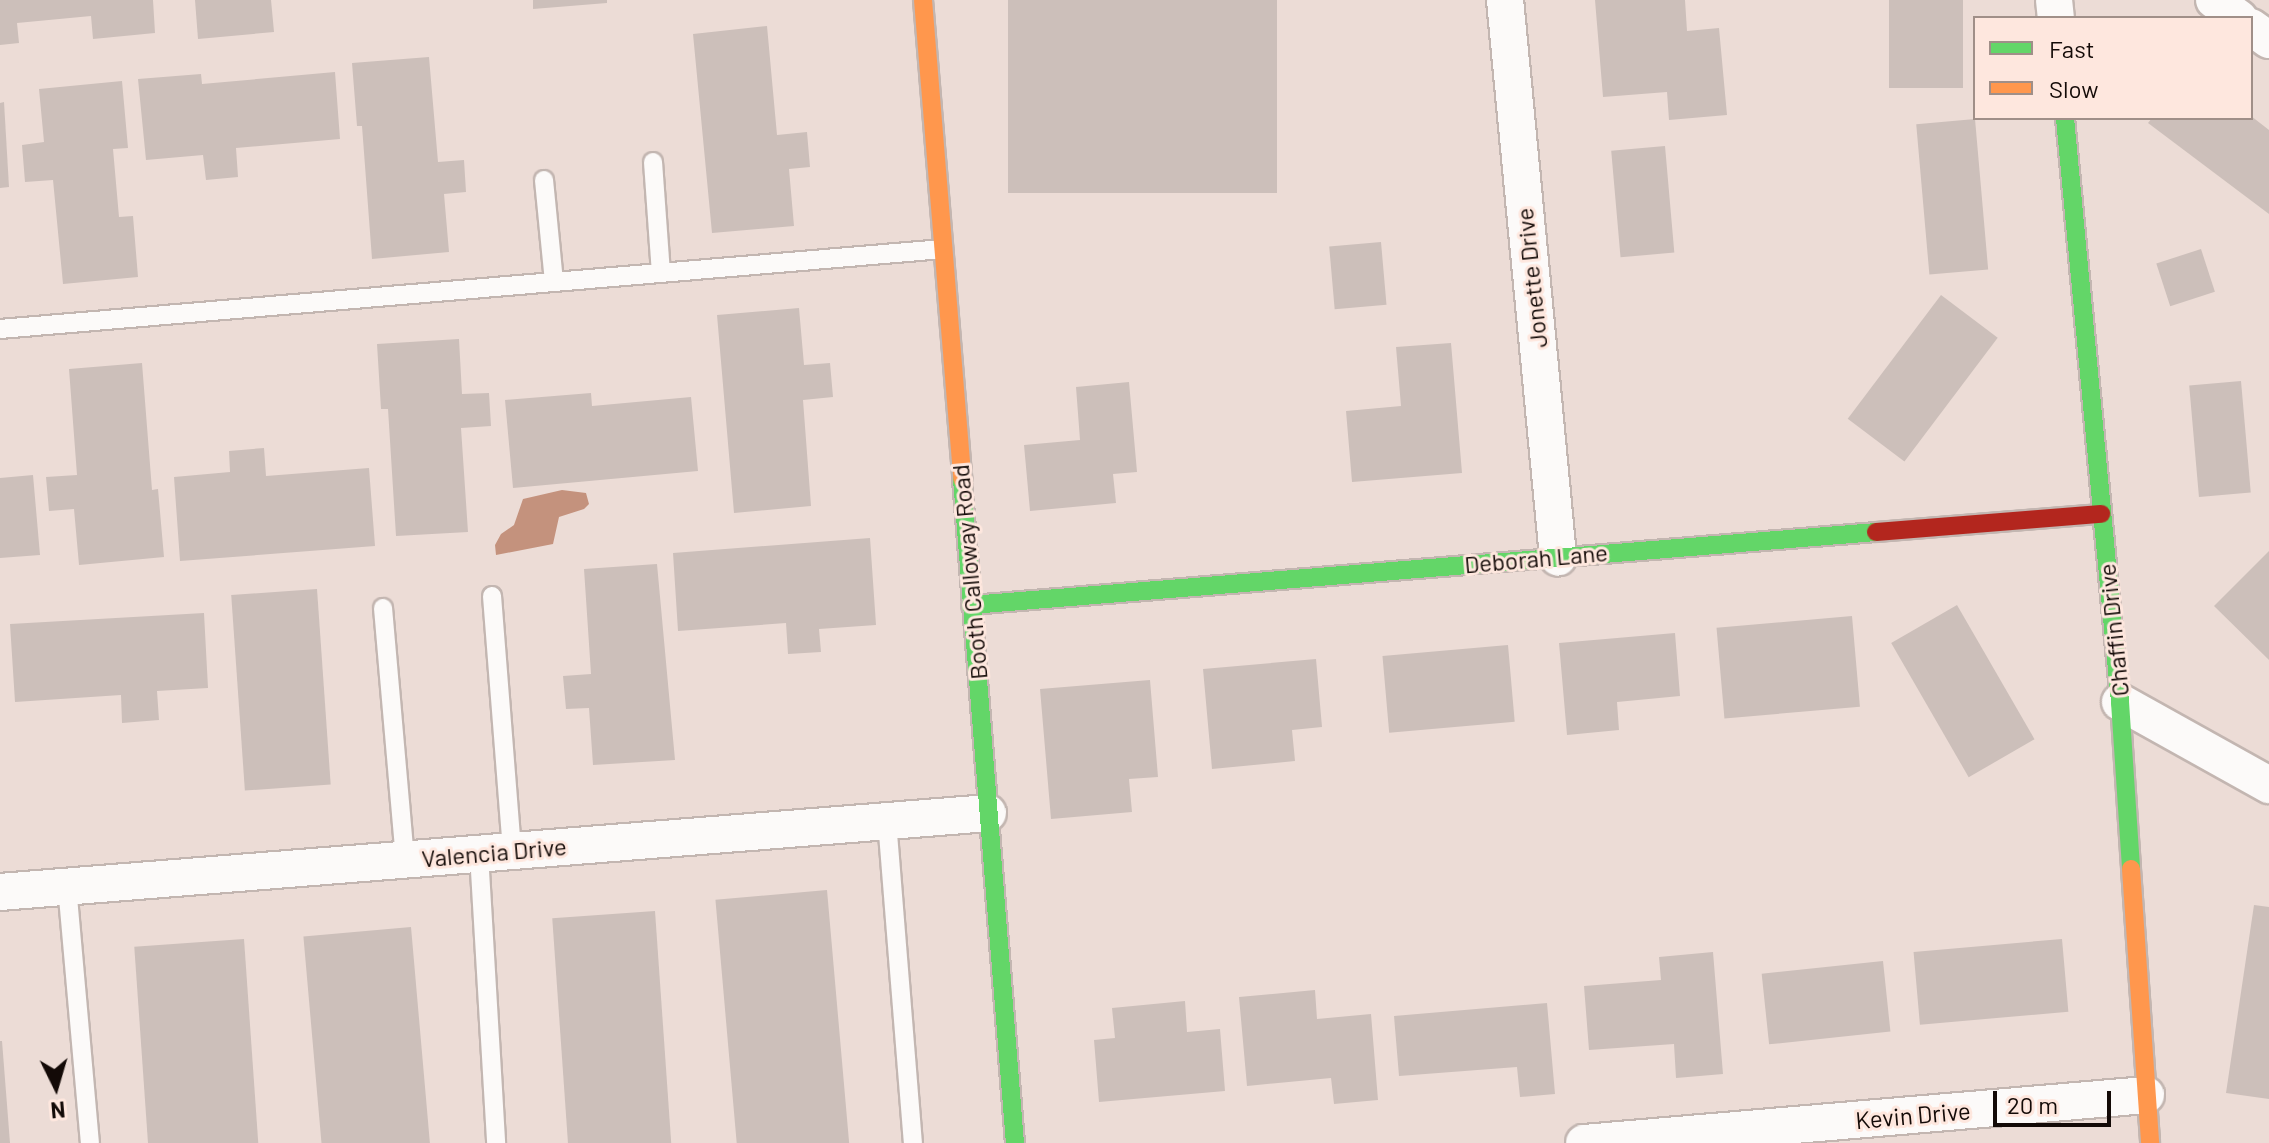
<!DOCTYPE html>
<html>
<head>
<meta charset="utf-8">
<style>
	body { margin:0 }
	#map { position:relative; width:2269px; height:1143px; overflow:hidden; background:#ecdcd6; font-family:Barlow,sans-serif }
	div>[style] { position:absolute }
	.water>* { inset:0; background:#c4927d }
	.building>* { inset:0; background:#ccbfba; transform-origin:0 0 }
	.roads { filter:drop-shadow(2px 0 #c3b6b1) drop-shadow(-2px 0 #c3b6b1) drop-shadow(0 2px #c3b6b1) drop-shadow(0 -2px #c3b6b1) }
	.lane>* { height:18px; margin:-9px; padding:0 9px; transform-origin:9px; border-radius:9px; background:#fcfaf9 }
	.street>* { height:36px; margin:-18px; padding:0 18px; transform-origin:18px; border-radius:18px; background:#fcfaf9 }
	.fast>* { height:18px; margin:-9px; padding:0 9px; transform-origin:9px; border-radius:9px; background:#63d668 }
	.slow>* { height:18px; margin:-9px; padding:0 9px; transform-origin:9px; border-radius:9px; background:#ff974d }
	.jam>* { height:18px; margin:-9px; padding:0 9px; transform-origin:9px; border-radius:9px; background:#b3261e }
	span { translate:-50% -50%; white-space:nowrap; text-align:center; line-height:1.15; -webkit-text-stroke:6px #fee7de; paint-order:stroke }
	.street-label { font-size:24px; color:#130a07 }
	.legend { position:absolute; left:1973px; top:16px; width:280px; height:104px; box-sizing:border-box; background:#fee7de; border:2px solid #a08f88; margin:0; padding:10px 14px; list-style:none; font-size:24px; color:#130a07 }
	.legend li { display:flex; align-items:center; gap:16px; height:40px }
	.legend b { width:40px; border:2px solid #a08f88 }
	.north { position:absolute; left:16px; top:1047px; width:80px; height:80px; -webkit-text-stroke:6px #fee7de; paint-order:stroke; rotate:175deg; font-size:22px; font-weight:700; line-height:32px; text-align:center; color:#130a07 }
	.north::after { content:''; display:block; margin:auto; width:28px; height:36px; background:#130a07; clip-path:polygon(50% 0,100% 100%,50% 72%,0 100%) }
	.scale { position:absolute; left:1993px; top:1091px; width:118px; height:36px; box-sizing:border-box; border:4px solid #130a07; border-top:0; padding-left:10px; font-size:24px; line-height:28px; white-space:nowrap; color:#130a07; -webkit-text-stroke:6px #fee7de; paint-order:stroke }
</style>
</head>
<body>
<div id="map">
	<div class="water">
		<i style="clip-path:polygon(562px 490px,586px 493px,589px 504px,584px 509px,559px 517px,553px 544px,496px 555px,495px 545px,501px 534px,514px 525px,523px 499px)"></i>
	</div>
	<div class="building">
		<i style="clip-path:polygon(0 0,153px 0,155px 33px,93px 39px,91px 16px,17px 23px,19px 43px,0 45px)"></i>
		<i style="clip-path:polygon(195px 0,271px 0,274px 32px,198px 39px)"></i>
		<i style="clip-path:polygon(533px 0,607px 0,607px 3px,533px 9px)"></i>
		<i style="left:1008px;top:0;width:269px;height:193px"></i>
		<i style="clip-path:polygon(1595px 0,1685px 0,1687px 31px,1719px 28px,1727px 115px,1669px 120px,1667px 92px,1603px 97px)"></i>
		<i style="left:1889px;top:0;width:74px;height:88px"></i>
		<i style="clip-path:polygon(767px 26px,777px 135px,807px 132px,810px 167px,789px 169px,794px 226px,712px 233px,693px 34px)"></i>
		<i style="clip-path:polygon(429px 57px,438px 162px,464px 160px,466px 192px,444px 194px,449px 252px,372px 259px,362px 126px,357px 126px,352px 63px)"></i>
		<i style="clip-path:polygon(335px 72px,340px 139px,236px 148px,238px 177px,206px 180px,203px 155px,146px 160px,138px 79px,201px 74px,202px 84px)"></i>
		<i style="clip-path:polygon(122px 81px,128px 148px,113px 149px,119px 217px,133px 216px,138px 277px,63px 284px,53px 180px,25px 182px,22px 145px,44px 142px,39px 89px)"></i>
		<i style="clip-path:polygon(4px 102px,9px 187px,0 188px,0 103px)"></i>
		<i style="clip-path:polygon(2251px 116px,2269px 130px,2269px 214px,2148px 123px,2152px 118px)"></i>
		<i style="left:1975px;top:119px;width:151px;height:59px;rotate:85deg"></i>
		<i style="left:1665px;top:146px;width:107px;height:54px;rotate:85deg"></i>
		<i style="left:1381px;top:242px;width:63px;height:52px;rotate:85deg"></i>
		<i style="left:2201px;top:249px;width:45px;height:47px;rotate:72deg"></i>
		<i style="left:1941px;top:295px;width:71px;height:155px;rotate:37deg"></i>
		<i style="clip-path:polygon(799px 308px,804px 365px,830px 363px,833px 397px,803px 400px,811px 506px,734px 513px,717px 315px)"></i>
		<i style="clip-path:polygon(459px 339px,462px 394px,489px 393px,491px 426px,461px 428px,468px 532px,396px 536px,388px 409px,381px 409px,377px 344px)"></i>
		<i style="clip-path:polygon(1451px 343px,1462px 473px,1352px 482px,1346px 411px,1401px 406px,1396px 347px)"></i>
		<i style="clip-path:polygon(142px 363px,152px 490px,158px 489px,164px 557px,79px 565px,74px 509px,49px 511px,46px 477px,77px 475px,69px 369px)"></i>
		<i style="left:2241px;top:381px;width:112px;height:52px;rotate:85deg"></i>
		<i style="clip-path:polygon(1129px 382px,1137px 472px,1113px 474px,1116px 503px,1030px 511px,1024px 445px,1080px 440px,1076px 387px)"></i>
		<i style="clip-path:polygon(591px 393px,592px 406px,691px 397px,698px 471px,513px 488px,505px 400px)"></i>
		<i style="clip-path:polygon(264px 448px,266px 476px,369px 468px,375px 546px,180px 561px,174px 477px,230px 472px,229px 451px)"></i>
		<i style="clip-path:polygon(33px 475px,40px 555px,0 558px,0 478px)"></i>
		<i style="clip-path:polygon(870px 538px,876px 625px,819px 629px,821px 652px,788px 654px,786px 623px,678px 631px,673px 553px)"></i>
		<i style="clip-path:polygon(2269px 551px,2269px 660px,2214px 606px)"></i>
		<i style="clip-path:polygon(657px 564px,675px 760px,593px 765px,589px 708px,566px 709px,563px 676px,591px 674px,584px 569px)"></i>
		<i style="left:317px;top:589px;width:196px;height:86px;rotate:86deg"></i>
		<i style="left:1957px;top:605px;width:155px;height:76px;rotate:60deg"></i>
		<i style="clip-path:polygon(204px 613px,208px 688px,157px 691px,159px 720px,122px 723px,121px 695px,15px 702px,10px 624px)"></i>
		<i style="left:1852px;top:616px;width:91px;height:136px;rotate:85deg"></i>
		<i style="clip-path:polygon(1675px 633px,1680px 696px,1617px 702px,1619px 730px,1567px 735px,1559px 643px)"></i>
		<i style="left:1508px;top:645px;width:77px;height:126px;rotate:85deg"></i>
		<i style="clip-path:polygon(1316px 659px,1322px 727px,1292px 730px,1295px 761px,1212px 769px,1203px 669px)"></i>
		<i style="clip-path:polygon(1150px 680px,1158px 777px,1129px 779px,1132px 812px,1051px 819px,1040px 689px)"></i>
		<i style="left:827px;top:890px;width:254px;height:112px;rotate:85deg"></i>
		<i style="clip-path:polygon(2254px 905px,2269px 907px,2269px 1099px,2226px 1093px)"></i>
		<i style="left:655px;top:911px;width:233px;height:103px;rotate:86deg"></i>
		<i style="left:411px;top:927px;width:217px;height:108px;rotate:85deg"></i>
		<i style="left:244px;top:939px;width:205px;height:110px;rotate:86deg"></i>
		<i style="left:2062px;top:939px;width:73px;height:149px;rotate:85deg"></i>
		<i style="clip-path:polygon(1713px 952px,1723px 1074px,1676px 1078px,1674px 1044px,1589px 1050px,1584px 986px,1661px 980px,1659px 957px)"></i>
		<i style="left:1883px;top:961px;width:71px;height:122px;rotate:84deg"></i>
		<i style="clip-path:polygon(1315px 990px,1317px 1019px,1371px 1014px,1378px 1100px,1334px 1104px,1331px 1078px,1247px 1086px,1239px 997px)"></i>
		<i style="clip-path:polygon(1185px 1001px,1187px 1032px,1220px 1029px,1225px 1091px,1099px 1102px,1094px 1040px,1115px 1038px,1112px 1008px)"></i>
		<i style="clip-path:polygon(1547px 1003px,1555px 1094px,1520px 1097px,1517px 1067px,1399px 1076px,1394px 1016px)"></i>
		<i style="clip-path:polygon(0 1041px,2px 1041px,10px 1143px,0 1143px)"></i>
	</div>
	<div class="roads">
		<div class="lane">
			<i style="left:653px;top:162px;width:111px;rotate:85.9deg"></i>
			<i style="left:544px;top:180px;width:102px;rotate:84.4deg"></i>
			<i style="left:0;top:329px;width:946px;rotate:-4.85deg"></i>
			<i style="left:492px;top:596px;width:256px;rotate:85.5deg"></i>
			<i style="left:383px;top:608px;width:253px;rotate:85deg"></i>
			<i style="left:887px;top:821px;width:323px;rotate:85.4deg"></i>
			<i style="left:479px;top:854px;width:289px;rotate:86.6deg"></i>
			<i style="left:67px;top:886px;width:258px;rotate:84.9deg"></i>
		</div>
		<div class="street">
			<i style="left:1505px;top:0;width:560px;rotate:84.56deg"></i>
			<i style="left:2054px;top:0;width:18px;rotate:84deg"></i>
			<i style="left:2214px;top:0;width:31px;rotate:36deg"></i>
			<i style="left:2251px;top:27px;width:22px;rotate:36deg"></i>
			<i style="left:2120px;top:702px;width:171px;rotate:29.1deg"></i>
			<i style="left:0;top:892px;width:991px;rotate:-4.57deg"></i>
			<i style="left:1584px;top:1143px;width:564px;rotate:-4.88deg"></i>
		</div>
		<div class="fast">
			<i style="left:2065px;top:118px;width:587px;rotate:84.62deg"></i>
			<i style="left:2120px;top:702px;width:167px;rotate:86.2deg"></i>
			<i style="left:962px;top:479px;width:666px;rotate:85.44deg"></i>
			<i style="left:971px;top:605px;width:908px;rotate:-4.61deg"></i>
		</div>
		<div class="slow">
			<i style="left:923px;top:0;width:481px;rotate:85.3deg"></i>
			<i style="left:2131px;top:869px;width:275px;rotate:86deg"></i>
		</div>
		<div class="jam">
			<i style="left:1876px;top:532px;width:226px;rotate:-4.6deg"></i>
		</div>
	</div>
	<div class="street-label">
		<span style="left:1531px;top:278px;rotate:-96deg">Jonette Drive</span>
		<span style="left:1536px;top:558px;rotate:-5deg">Deborah Lane</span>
		<span style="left:969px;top:572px;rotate:-95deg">Booth Calloway Road</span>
		<span style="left:2113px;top:630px;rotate:-96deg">Chaffin Drive</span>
		<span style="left:494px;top:852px;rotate:-5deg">Valencia Drive</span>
		<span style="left:1913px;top:1115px;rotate:-5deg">Kevin Drive</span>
	</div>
	<ul class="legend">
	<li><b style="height:10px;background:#63d668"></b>Fast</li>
	<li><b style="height:10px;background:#ff974d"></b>Slow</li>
	</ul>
	<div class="north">N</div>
	<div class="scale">20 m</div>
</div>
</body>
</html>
